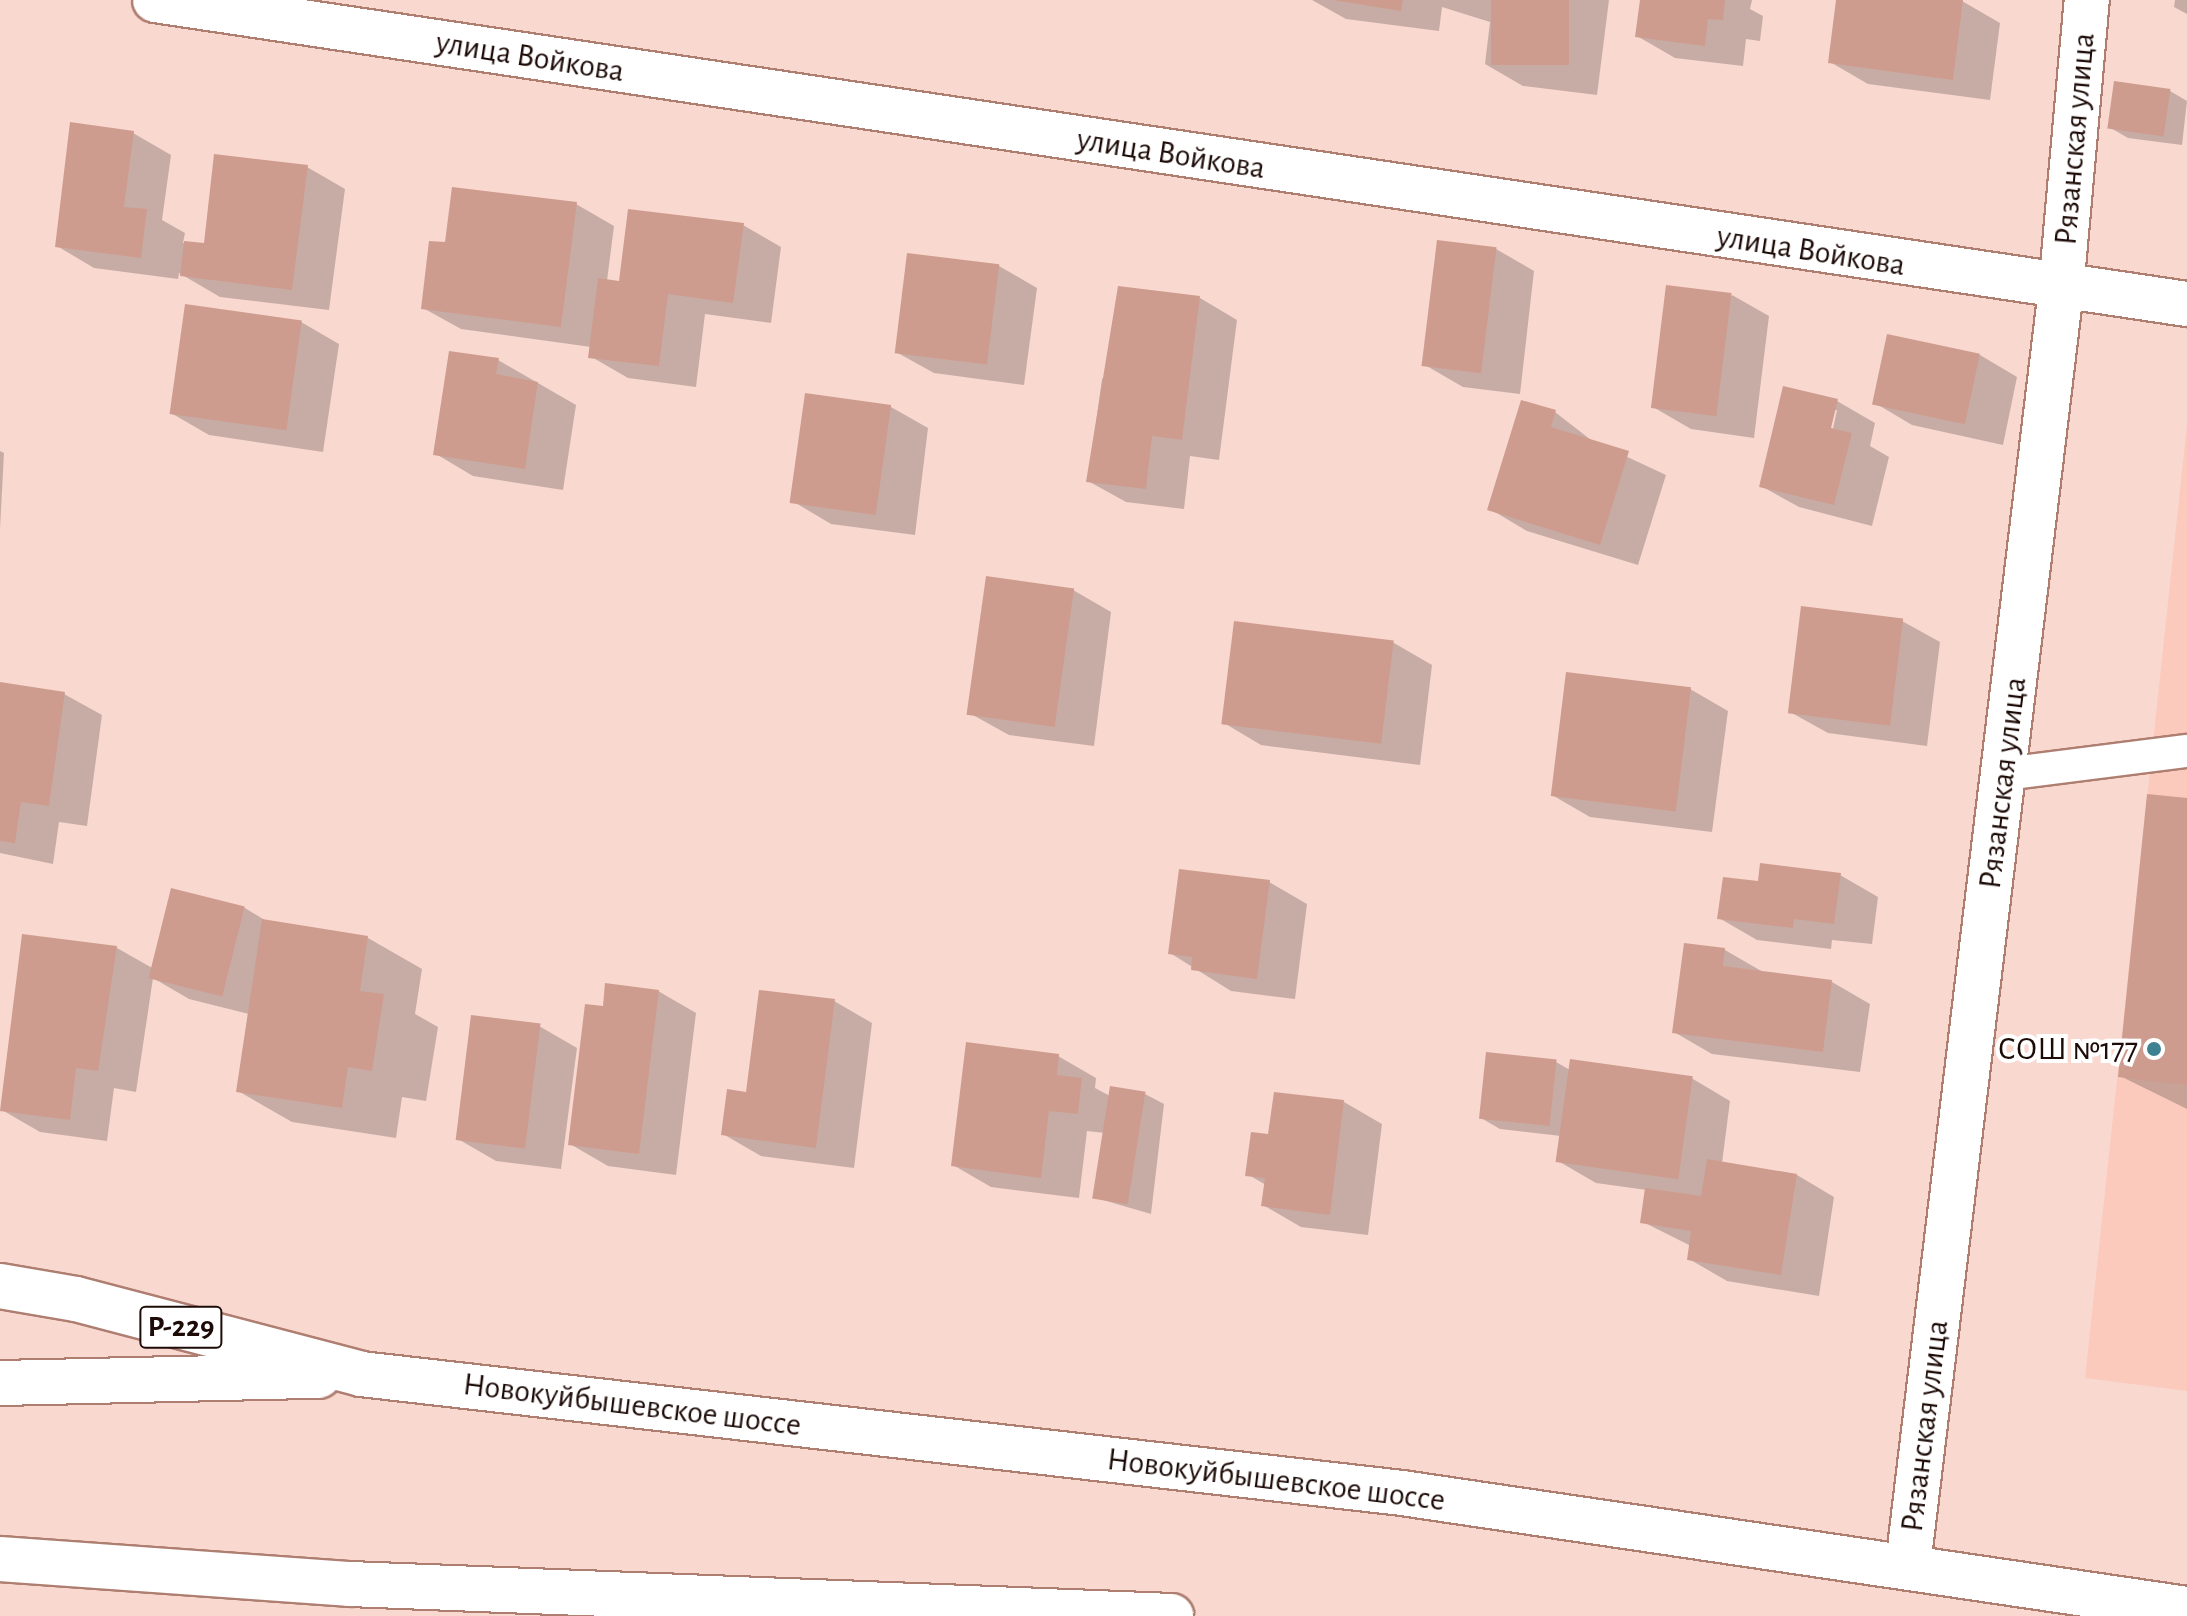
<!DOCTYPE html>
<html>
<head>
<meta charset="utf-8">
<style>
	body { margin:0 }
	#map { position:relative; width:2187px; height:1616px; overflow:hidden; background:#f9d8d0; font-family:"Alegreya Sans",sans-serif }
	div>[style] { position:absolute }
	.built>* { inset:0; background:#fbcabd }
	.shadow>* { inset:0; background:#0003 }
	.building>* { inset:0; background:#ce9c8e; transform-origin:0 0 }
	.roads { filter:drop-shadow(2px 0 #ae7e71) drop-shadow(-2px 0 #ae7e71) drop-shadow(0 2px #ae7e71) drop-shadow(0 -2px #ae7e71) }
	.service>* { height:32px; margin:-16px; padding:0 16px; transform-origin:16px; border-radius:16px; background:#fff }
	.minor>* { height:44px; margin:-22px; padding:0 22px; transform-origin:22px; border-radius:22px; background:#fff }
	.primary>* { height:44px; margin:-22px; padding:0 22px; transform-origin:22px; border-radius:22px; background:#fff }
	.dots>* { width:22px; height:22px; translate:-50% -50%; box-sizing:border-box; border:4px solid #fff; border-radius:50% }
	span { translate:-50% -50%; white-space:nowrap; text-align:center; line-height:1.15; -webkit-text-stroke:8px #fff; paint-order:stroke }
	.shield-label span { padding:2px 6px; background:#fff; border:2px solid; border-radius:6px; -webkit-text-stroke-width:0 }
	.shield-label { font-size:30px; color:#1d0b07; font-weight:700 }
	.street-label { font-size:32px; color:#1d0b07 }
	.poi-label { font-size:32px; color:#1d0b07 }
	.right { translate:-100% -50%; text-align:right }
</style>
</head>
<body>
<div id="map">
	<div class="built">
		<i style="clip-path:polygon(2187px 425px,2187px 1391px,2085px 1378px)"></i>
	</div>
	<div class="shadow">
		<i style="clip-path:polygon(1312px 0,1609px 0,1597px 95px,1523px 86px,1485px 64px,1490px 22px,1442px 7px,1439px 31px,1346px 19px)"></i>
		<i style="clip-path:polygon(1642px 0,1752px 0,1750px 9px,1763px 16px,1760px 41px,1746px 39px,1743px 66px,1675px 58px,1637px 36px)"></i>
		<i style="clip-path:polygon(1838px 0,1962px 1px,2000px 23px,1990px 100px,1868px 84px,1830px 62px)"></i>
		<i style="clip-path:polygon(2175px 0,2187px 0,2187px 14px,2174px 7px)"></i>
		<i style="clip-path:polygon(2170px 91px,2187px 101px,2182px 145px,2128px 138px,2109px 127px)"></i>
		<i style="clip-path:polygon(133px 133px,171px 155px,162px 220px,185px 233px,183px 243px,205px 245px,307px 167px,345px 189px,329px 310px,220px 297px,179px 273px,178px 279px,94px 268px,57px 246px)"></i>
		<i style="clip-path:polygon(576px 204px,614px 226px,607px 281px,621px 283px,743px 225px,781px 247px,771px 323px,705px 314px,696px 387px,628px 378px,590px 356px,591px 347px,461px 329px,423px 308px,446px 244px)"></i>
		<i style="clip-path:polygon(1496px 249px,1534px 271px,1520px 394px,1463px 387px,1425px 365px)"></i>
		<i style="clip-path:polygon(909px 255px,999px 266px,1037px 288px,1024px 385px,934px 373px,896px 352px)"></i>
		<i style="clip-path:polygon(1732px 295px,1769px 316px,1754px 438px,1691px 429px,1653px 407px)"></i>
		<i style="clip-path:polygon(1200px 298px,1237px 320px,1219px 460px,1190px 456px,1184px 509px,1126px 502px,1088px 481px,1102px 379px)"></i>
		<i style="clip-path:polygon(301px 322px,339px 344px,323px 452px,209px 435px,171px 413px)"></i>
		<i style="clip-path:polygon(1980px 355px,2017px 377px,2003px 445px,1912px 425px,1875px 403px)"></i>
		<i style="clip-path:polygon(498px 360px,576px 405px,563px 490px,473px 476px,436px 454px)"></i>
		<i style="clip-path:polygon(evenodd,1837px 401px,1875px 423px,1870px 446px,1889px 457px,1872px 526px,1799px 507px,1761px 486px,1837px 401px,1833px 410px,1837px 410px,1831px 438px,1827px 437px,1833px 410px)"></i>
		<i style="clip-path:polygon(891px 407px,928px 428px,915px 535px,831px 524px,794px 502px)"></i>
		<i style="clip-path:polygon(1555px 412px,1591px 440px,1666px 475px,1638px 565px,1527px 531px,1490px 509px)"></i>
		<i style="clip-path:polygon(0 451px,4px 453px,0 529px)"></i>
		<i style="clip-path:polygon(1073px 590px,1111px 612px,1094px 746px,1009px 735px,971px 714px)"></i>
		<i style="clip-path:polygon(1902px 621px,1940px 642px,1927px 746px,1828px 733px,1790px 712px)"></i>
		<i style="clip-path:polygon(1394px 643px,1432px 665px,1420px 765px,1261px 745px,1224px 723px)"></i>
		<i style="clip-path:polygon(0 684px,64px 694px,102px 715px,87px 826px,59px 822px,53px 864px,0 853px)"></i>
		<i style="clip-path:polygon(1690px 689px,1728px 711px,1712px 832px,1590px 817px,1552px 795px)"></i>
		<i style="clip-path:polygon(2187px 801px,2187px 1109px,2120px 1076px)"></i>
		<i style="clip-path:polygon(1840px 875px,1878px 897px,1872px 944px,1832px 940px,1831px 949px,1757px 940px,1719px 918px,1759px 883px)"></i>
		<i style="clip-path:polygon(1269px 882px,1307px 904px,1295px 999px,1231px 991px,1170px 953px)"></i>
		<i style="clip-path:polygon(172px 891px,245px 908px,268px 922px,368px 938px,422px 969px,415px 1014px,438px 1027px,426px 1101px,402px 1097px,396px 1138px,292px 1122px,238px 1091px,249px 1014px,189px 999px,153px 978px,136px 1092px,114px 1088px,107px 1141px,40px 1132px,2px 1110px,24px 936px,117px 948px,154px 969px)"></i>
		<i style="clip-path:polygon(1685px 945px,1725px 950px,1763px 972px,1832px 982px,1870px 1004px,1860px 1072px,1712px 1054px,1674px 1032px)"></i>
		<i style="clip-path:polygon(658px 991px,696px 1013px,676px 1175px,608px 1166px,570px 1144px,605px 1008px)"></i>
		<i style="clip-path:polygon(834px 1001px,872px 1023px,854px 1168px,761px 1156px,723px 1134px,748px 1094px)"></i>
		<i style="clip-path:polygon(539px 1026px,577px 1048px,561px 1169px,496px 1161px,458px 1139px)"></i>
		<i style="clip-path:polygon(1058px 1056px,1096px 1078px,1095px 1088px,1110px 1096px,1145px 1094px,1164px 1104px,1151px 1214px,1096px 1198px,1105px 1133px,1087px 1131px,1079px 1198px,991px 1187px,953px 1165px)"></i>
		<i style="clip-path:polygon(1556px 1062px,1570px 1070px,1693px 1079px,1730px 1101px,1722px 1163px,1797px 1175px,1834px 1197px,1819px 1296px,1727px 1281px,1689px 1259px,1691px 1246px,1643px 1222px,1647px 1190px,1596px 1183px,1558px 1161px,1561px 1136px,1500px 1129px,1481px 1118px)"></i>
		<i style="clip-path:polygon(1275px 1094px,1344px 1102px,1382px 1124px,1368px 1235px,1301px 1227px,1263px 1205px,1266px 1185px,1247px 1174px,1270px 1136px)"></i>
	</div>
	<div class="building">
		<i style="clip-path:polygon(1333px 0,1403px 0,1401px 11px)"></i>
		<i style="left:1491px;top:0;width:78px;height:65px"></i>
		<i style="clip-path:polygon(1640px 0,1725px 0,1723px 20px,1708px 19px,1705px 46px,1635px 37px)"></i>
		<i style="clip-path:polygon(1836px 0,1963px 0,1953px 80px,1828px 63px)"></i>
		<i style="left:2114px;top:81px;width:57px;height:48px;rotate:8deg"></i>
		<i style="clip-path:polygon(70px 122px,134px 131px,124px 207px,147px 209px,141px 258px,55px 247px)"></i>
		<i style="clip-path:polygon(214px 154px,308px 165px,292px 290px,180px 276px,184px 241px,204px 243px)"></i>
		<i style="clip-path:polygon(452px 187px,577px 202px,561px 327px,421px 309px,429px 241px,445px 242px)"></i>
		<i style="clip-path:polygon(628px 209px,744px 223px,733px 303px,668px 294px,659px 366px,588px 358px,598px 278px,619px 281px)"></i>
		<i style="left:1437px;top:240px;width:60px;height:127px;rotate:7deg"></i>
		<i style="left:907px;top:253px;width:93px;height:101px;rotate:7deg"></i>
		<i style="left:1666px;top:285px;width:66px;height:124px;rotate:7deg"></i>
		<i style="clip-path:polygon(1118px 286px,1200px 296px,1182px 440px,1152px 436px,1146px 489px,1086px 482px)"></i>
		<i style="left:185px;top:304px;width:118px;height:111px;rotate:8deg"></i>
		<i style="left:1887px;top:334px;width:95px;height:72px;rotate:12deg"></i>
		<i style="clip-path:polygon(449px 351px,499px 358px,496px 374px,538px 382px,525px 469px,433px 455px)"></i>
		<i style="clip-path:polygon(1783px 386px,1838px 399px,1831px 428px,1852px 433px,1834px 505px,1759px 487px)"></i>
		<i style="left:805px;top:393px;width:87px;height:111px;rotate:8deg"></i>
		<i style="clip-path:polygon(1521px 400px,1556px 410px,1551px 427px,1629px 451px,1600px 545px,1487px 510px)"></i>
		<i style="left:986px;top:576px;width:89px;height:140px;rotate:8deg"></i>
		<i style="left:1801px;top:606px;width:103px;height:108px;rotate:7deg"></i>
		<i style="left:1234px;top:621px;width:161px;height:104px;rotate:7deg"></i>
		<i style="left:1566px;top:672px;width:126px;height:125px;rotate:7deg"></i>
		<i style="clip-path:polygon(0 682px,65px 692px,49px 806px,21px 802px,15px 843px,0 841px)"></i>
		<i style="clip-path:polygon(2147px 794px,2187px 798px,2187px 1085px,2118px 1077px)"></i>
		<i style="clip-path:polygon(1760px 863px,1841px 873px,1834px 924px,1794px 919px,1793px 928px,1717px 919px,1723px 877px,1758px 881px)"></i>
		<i style="clip-path:polygon(1179px 869px,1270px 880px,1257px 979px,1191px 970px,1192px 957px,1168px 954px)"></i>
		<i style="left:171px;top:888px;width:76px;height:93px;rotate:14deg"></i>
		<i style="clip-path:polygon(262px 919px,368px 936px,360px 991px,384px 994px,372px 1071px,348px 1067px,342px 1108px,236px 1092px)"></i>
		<i style="clip-path:polygon(22px 934px,117px 946px,98px 1071px,76px 1068px,70px 1120px,0 1111px)"></i>
		<i style="clip-path:polygon(1684px 943px,1725px 948px,1723px 966px,1832px 980px,1823px 1052px,1672px 1033px)"></i>
		<i style="clip-path:polygon(605px 983px,659px 990px,639px 1154px,568px 1145px,585px 1004px,603px 1006px)"></i>
		<i style="clip-path:polygon(759px 990px,835px 999px,816px 1148px,721px 1135px,727px 1089px,746px 1092px)"></i>
		<i style="left:471px;top:1015px;width:70px;height:126px;rotate:7deg"></i>
		<i style="clip-path:polygon(966px 1042px,1059px 1054px,1057px 1075px,1082px 1078px,1078px 1114px,1049px 1111px,1041px 1178px,951px 1166px)"></i>
		<i style="left:1486px;top:1052px;width:71px;height:67px;rotate:6deg"></i>
		<i style="left:1570px;top:1059px;width:124px;height:104px;rotate:8deg"></i>
		<i style="left:1110px;top:1086px;width:36px;height:114px;rotate:9deg"></i>
		<i style="clip-path:polygon(1274px 1092px,1344px 1100px,1330px 1215px,1261px 1206px,1265px 1178px,1245px 1176px,1251px 1132px,1268px 1134px)"></i>
		<i style="clip-path:polygon(1707px 1159px,1797px 1174px,1781px 1275px,1687px 1260px,1691px 1231px,1640px 1223px,1645px 1188px,1701px 1196px)"></i>
	</div>
	<div class="roads">
		<div class="service">
			<i style="left:2004px;top:774px;width:184px;rotate:-7.2deg"></i>
		</div>
		<div class="minor">
			<i style="left:155px;top:0;width:2055px;rotate:8.51deg"></i>
			<i style="left:1908px;top:1565px;width:1285px;rotate:-83.16deg"></i>
			<i style="left:2061px;top:289px;width:290px;rotate:-84.9deg"></i>
		</div>
		<div class="primary">
			<i style="left:0;top:1286px;width:77px;rotate:9.7deg"></i>
			<i style="left:76px;top:1299px;width:295px;rotate:14.7deg"></i>
			<i style="left:361px;top:1374px;width:1048px;rotate:6.52deg"></i>
			<i style="left:1402px;top:1493px;width:794px;rotate:8.41deg"></i>
			<i style="left:0;top:1383px;width:319px;rotate:-1.3deg"></i>
			<i style="left:0;top:1559px;width:351px;rotate:4.1deg"></i>
			<i style="left:350px;top:1584px;width:822px;rotate:2.23deg"></i>
		</div>
	</div>
	<div class="dots">
		<i style="left:2154px;top:1049px;background:#3e8191"></i>
	</div>
	<div class="shield-label">
		<span style="left:181px;top:1327px">Р-229</span>
	</div>
	<div class="street-label">
		<span style="left:530px;top:57px;rotate:9deg">улица Войкова</span>
		<span style="left:2075px;top:139px;rotate:-85deg">Рязанская улица</span>
		<span style="left:1171px;top:154px;rotate:9deg">улица Войкова</span>
		<span style="left:1811px;top:251px;rotate:9deg">улица Войкова</span>
		<span style="left:2003px;top:783px;rotate:-83deg">Рязанская улица</span>
		<span style="left:632px;top:1405px;rotate:7deg">Новокуйбышевское шоссе</span>
		<span style="left:1925px;top:1426px;rotate:-83deg">Рязанская улица</span>
		<span style="left:1276px;top:1480px;rotate:7deg">Новокуйбышевское шоссе</span>
	</div>
	<div class="poi-label">
		<span class="right" style="left:2138px;top:1049px">СОШ №177</span>
	</div>
</div>
</body>
</html>
